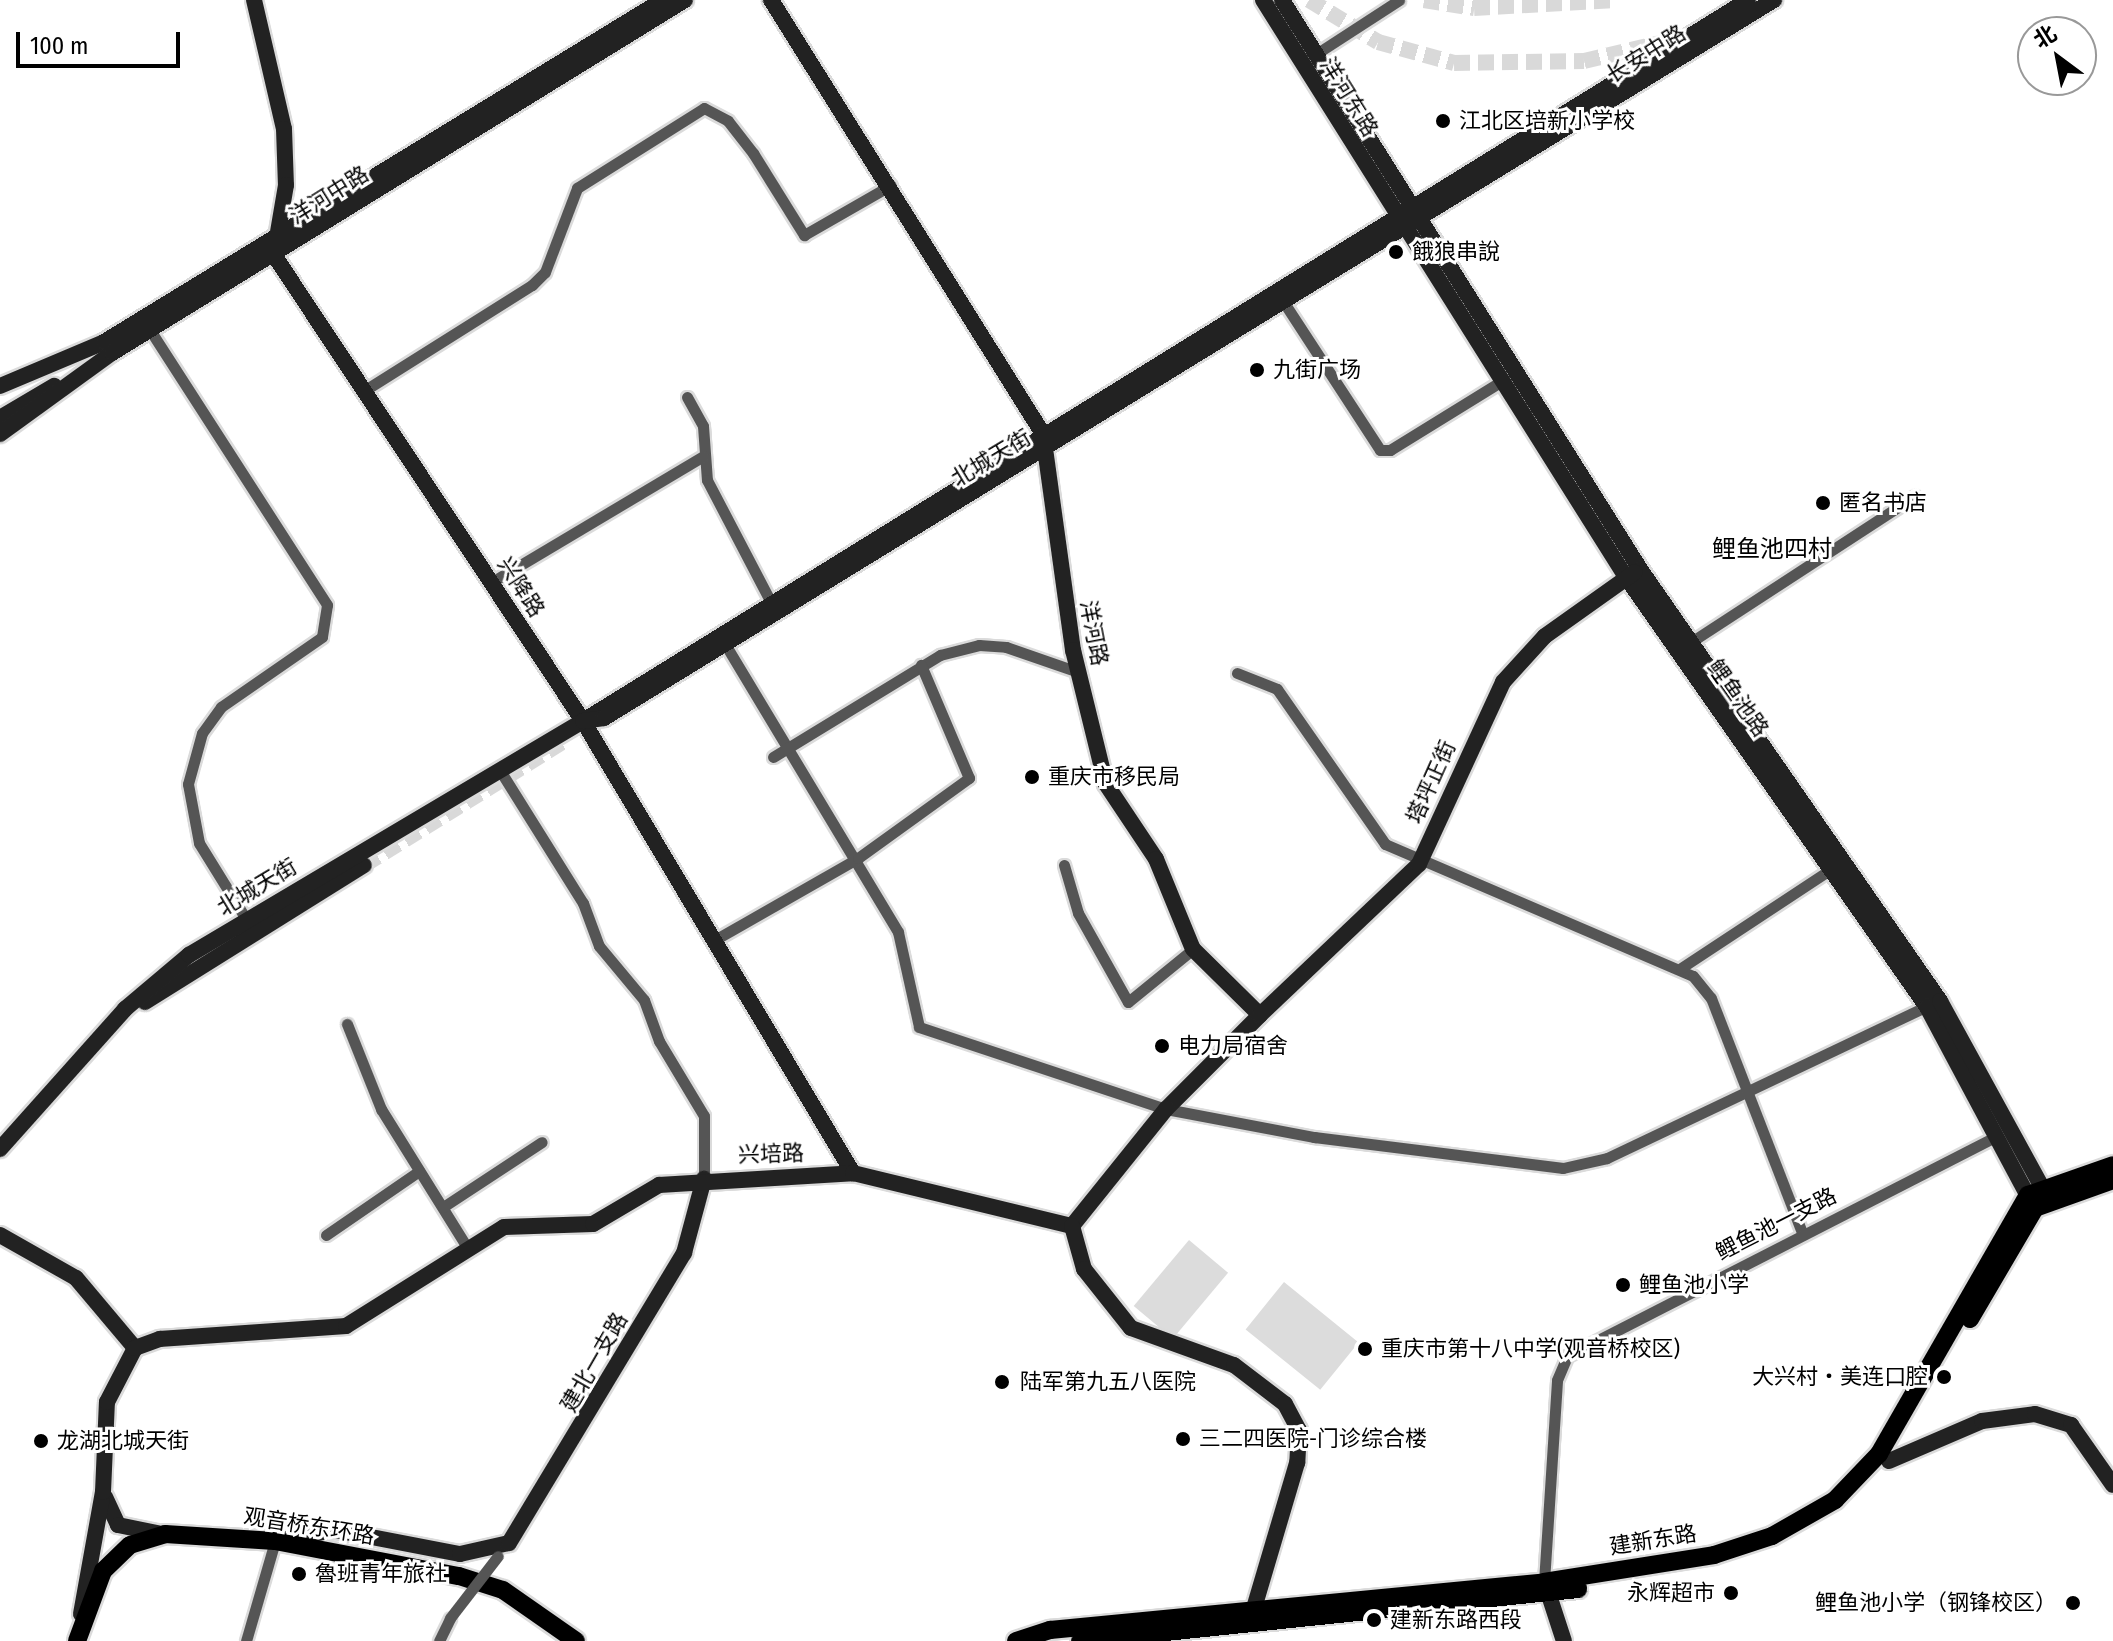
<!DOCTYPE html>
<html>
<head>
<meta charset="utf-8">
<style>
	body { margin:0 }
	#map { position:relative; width:2113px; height:1641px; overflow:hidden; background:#fff; font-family:"Fira Sans Condensed","Noto Sans SC",sans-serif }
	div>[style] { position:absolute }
	.green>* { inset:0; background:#dcdcdc; transform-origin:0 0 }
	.secondary-tunnel>* { height:16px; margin-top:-8px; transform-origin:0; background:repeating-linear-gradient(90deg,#d9d9d9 0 16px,transparent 0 24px) }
	.roads { filter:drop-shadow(2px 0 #dbdbdb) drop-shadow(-2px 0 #dbdbdb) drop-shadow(0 2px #dbdbdb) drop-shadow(0 -2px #dbdbdb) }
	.street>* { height:11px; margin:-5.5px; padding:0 5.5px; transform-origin:5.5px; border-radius:5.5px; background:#555 }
	.secondary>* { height:16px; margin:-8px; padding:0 8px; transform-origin:8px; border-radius:8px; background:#222 }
	.primary>* { height:18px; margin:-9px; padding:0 9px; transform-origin:9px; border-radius:9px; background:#000 }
	.street-bridge>* { height:11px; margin:-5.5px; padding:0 5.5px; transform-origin:5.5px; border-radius:5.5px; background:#555 }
	.dots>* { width:22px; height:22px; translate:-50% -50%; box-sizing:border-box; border:4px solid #fff; border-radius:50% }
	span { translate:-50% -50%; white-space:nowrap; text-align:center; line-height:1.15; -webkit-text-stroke:6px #fff; paint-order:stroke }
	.street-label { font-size:22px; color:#000 }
	.poi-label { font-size:22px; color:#000 }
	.left { translate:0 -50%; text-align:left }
	.right { translate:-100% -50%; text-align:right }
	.neighbourhood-label { font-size:24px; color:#000 }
	.north { position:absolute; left:2017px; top:16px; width:80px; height:80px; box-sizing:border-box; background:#fff; border:2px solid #999; border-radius:50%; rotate:328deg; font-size:22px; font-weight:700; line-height:32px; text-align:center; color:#000 }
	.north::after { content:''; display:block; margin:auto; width:28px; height:36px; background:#000; clip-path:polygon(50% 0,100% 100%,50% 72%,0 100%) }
	.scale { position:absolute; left:16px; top:32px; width:164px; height:36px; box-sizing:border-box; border:4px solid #000; border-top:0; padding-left:10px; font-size:24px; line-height:28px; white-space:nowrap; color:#000; -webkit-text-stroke:6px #fff; paint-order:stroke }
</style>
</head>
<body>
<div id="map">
	<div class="green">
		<i style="left:1189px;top:1240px;width:51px;height:86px;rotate:40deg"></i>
		<i style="left:1284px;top:1282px;width:96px;height:61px;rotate:39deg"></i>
	</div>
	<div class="secondary-tunnel">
		<i style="left:1309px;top:0;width:81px;rotate:31.3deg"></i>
		<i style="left:1378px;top:42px;width:79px;rotate:15.4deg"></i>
		<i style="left:1454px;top:63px;width:130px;rotate:-0.9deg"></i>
		<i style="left:1584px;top:61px;width:100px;rotate:-13.3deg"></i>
		<i style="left:1424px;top:0;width:51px;rotate:9.1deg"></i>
		<i style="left:1474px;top:8px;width:142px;rotate:-3.2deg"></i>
		<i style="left:364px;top:865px;width:239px;rotate:-31.8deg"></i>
	</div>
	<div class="roads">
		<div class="street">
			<i style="left:1316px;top:54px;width:99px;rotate:-33deg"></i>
			<i style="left:1281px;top:298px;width:181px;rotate:56.9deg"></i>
			<i style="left:1380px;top:450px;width:10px"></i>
			<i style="left:1390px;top:450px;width:129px;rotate:-31.7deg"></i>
			<i style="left:150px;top:330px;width:327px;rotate:57.2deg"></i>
			<i style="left:327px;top:605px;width:32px;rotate:99deg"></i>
			<i style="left:322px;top:637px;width:123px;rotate:145.3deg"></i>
			<i style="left:221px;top:707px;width:32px;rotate:126deg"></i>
			<i style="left:202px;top:733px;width:53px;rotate:105.4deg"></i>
			<i style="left:188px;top:784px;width:60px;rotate:79.4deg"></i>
			<i style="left:199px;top:843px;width:89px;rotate:58.3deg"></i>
			<i style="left:362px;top:392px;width:201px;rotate:-32.2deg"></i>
			<i style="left:532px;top:285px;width:18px;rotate:-45deg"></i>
			<i style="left:545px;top:272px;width:90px;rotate:-69.1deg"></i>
			<i style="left:577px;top:188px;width:150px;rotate:-32.2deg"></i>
			<i style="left:704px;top:108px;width:27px;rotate:28deg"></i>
			<i style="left:728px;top:121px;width:41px;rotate:52deg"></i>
			<i style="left:753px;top:153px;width:97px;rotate:58.1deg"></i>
			<i style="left:804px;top:235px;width:100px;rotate:-29.9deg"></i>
			<i style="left:687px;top:397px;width:33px;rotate:61deg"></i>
			<i style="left:703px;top:426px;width:54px;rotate:85.8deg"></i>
			<i style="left:707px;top:480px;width:144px;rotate:62.4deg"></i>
			<i style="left:492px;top:582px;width:246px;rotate:-30.8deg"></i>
			<i style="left:722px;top:639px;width:342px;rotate:59deg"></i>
			<i style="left:898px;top:932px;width:97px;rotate:77.5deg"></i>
			<i style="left:919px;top:1027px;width:260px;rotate:18.4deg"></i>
			<i style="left:1166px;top:1109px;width:151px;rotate:10.7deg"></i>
			<i style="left:1314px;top:1137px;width:251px;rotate:7.1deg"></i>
			<i style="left:1563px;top:1168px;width:45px;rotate:-12.8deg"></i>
			<i style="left:1607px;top:1158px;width:360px;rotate:-25.4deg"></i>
			<i style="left:1691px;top:642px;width:267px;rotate:-33.1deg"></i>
			<i style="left:1237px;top:673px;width:43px;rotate:21.8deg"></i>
			<i style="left:1277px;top:689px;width:189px;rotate:55.1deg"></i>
			<i style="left:1385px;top:844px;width:335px;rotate:23.2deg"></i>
			<i style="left:1693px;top:976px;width:28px;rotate:51deg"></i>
			<i style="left:1711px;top:998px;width:252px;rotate:68.8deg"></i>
			<i style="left:773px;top:757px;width:196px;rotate:-31.4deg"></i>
			<i style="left:940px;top:655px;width:40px;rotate:-14.4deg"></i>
			<i style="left:979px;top:645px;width:27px;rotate:4deg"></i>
			<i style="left:1006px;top:647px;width:76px;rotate:19.1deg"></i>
			<i style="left:501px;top:772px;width:155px;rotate:58deg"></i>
			<i style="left:583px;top:903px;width:46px;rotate:69.6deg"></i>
			<i style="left:599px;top:946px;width:70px;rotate:50.2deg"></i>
			<i style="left:644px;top:1000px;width:44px;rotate:69.9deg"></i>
			<i style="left:659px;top:1041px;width:87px;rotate:59deg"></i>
			<i style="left:704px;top:1116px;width:63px;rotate:90deg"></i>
			<i style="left:1064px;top:865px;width:50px;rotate:73.7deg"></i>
			<i style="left:1078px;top:913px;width:102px;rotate:60.7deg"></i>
			<i style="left:1128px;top:1002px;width:84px;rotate:-39.2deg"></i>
			<i style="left:718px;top:938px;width:161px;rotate:-29.7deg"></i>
			<i style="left:858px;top:858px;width:137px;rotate:-35.8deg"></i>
			<i style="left:969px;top:778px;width:123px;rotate:-113deg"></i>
			<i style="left:1681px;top:968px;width:183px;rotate:-33.4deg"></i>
			<i style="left:347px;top:1024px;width:92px;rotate:68.2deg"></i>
			<i style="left:381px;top:1109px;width:165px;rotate:58.1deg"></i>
			<i style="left:443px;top:1207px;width:118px;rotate:-33.3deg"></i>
			<i style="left:326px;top:1235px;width:113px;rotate:-34.5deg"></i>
			<i style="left:1544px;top:1582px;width:202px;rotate:-86.3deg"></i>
			<i style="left:1557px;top:1380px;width:26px;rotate:-67deg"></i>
			<i style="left:1567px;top:1356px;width:482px;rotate:-27.1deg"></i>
			<i style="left:246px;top:1641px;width:104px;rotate:-73.8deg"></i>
			<i style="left:439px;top:1641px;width:25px;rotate:-64deg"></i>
		</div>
		<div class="secondary">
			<i style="left:254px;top:0;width:132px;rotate:76.9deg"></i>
			<i style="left:284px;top:129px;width:56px;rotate:88deg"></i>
			<i style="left:286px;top:185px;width:71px;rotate:99.7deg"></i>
			<i style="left:274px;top:255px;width:559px;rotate:56.45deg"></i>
			<i style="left:583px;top:721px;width:527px;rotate:59.15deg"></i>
			<i style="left:771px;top:0;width:512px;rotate:57.92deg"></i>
			<i style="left:1043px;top:434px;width:218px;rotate:82.1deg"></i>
			<i style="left:1073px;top:650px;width:138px;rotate:76.2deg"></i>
			<i style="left:1106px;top:784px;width:90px;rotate:56.3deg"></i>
			<i style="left:1156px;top:859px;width:97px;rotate:67.7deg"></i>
			<i style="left:1193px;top:949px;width:94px;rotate:44.6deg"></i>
			<i style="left:1260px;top:1015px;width:133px;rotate:135deg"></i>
			<i style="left:1166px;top:1109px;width:150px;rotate:128.8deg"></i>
			<i style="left:1263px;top:0;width:682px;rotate:57.83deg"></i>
			<i style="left:1626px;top:577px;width:525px;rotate:55.01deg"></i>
			<i style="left:1927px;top:1007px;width:227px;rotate:61.9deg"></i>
			<i style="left:1282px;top:0;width:672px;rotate:57.82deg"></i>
			<i style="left:1640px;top:569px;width:526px;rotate:55.22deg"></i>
			<i style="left:1940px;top:1001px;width:225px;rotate:61.3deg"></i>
			<i style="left:0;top:386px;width:113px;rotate:-22.9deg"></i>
			<i style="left:104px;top:342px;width:655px;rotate:-31.46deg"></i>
			<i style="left:0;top:418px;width:63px;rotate:-30.7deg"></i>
			<i style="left:0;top:434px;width:138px;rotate:-35.9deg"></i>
			<i style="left:112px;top:353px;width:673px;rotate:-31.64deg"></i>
			<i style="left:583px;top:721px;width:1370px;rotate:-31.75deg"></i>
			<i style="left:145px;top:1002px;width:258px;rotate:-32deg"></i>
			<i style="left:1260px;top:1015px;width:219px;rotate:-43.5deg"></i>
			<i style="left:1419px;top:864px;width:200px;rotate:-65.2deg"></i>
			<i style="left:1503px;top:682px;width:62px;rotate:-47.6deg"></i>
			<i style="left:1545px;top:636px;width:110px;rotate:-35.4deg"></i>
			<i style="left:0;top:1149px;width:188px;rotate:-48.2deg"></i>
			<i style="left:125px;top:1009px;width:84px;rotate:-40.2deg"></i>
			<i style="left:189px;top:955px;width:458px;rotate:-30.7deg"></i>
			<i style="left:583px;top:721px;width:21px;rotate:-8deg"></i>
			<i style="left:604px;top:718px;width:1373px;rotate:-31.54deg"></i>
			<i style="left:0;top:1235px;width:87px;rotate:29.5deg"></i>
			<i style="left:76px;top:1278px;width:92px;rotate:49.9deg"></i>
			<i style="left:1889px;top:1461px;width:101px;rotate:-23.3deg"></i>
			<i style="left:1982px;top:1421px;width:53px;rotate:-7.5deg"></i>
			<i style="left:2035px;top:1414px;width:38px;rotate:17deg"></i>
			<i style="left:2071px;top:1425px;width:73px;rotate:55deg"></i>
			<i style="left:105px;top:1497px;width:31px;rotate:65deg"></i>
			<i style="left:118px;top:1525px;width:45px;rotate:11.6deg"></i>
			<i style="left:280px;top:1540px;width:56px;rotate:-10.3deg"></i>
			<i style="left:335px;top:1530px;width:127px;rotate:10.9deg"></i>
			<i style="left:460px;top:1554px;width:50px;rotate:-12.7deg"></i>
			<i style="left:509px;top:1543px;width:339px;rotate:-58.9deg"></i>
			<i style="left:684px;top:1253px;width:77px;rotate:-74.9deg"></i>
			<i style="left:1545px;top:1583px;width:61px;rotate:71.9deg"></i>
			<i style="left:81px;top:1614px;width:124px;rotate:-79.8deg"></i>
			<i style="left:103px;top:1492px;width:90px;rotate:-87.5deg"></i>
			<i style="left:107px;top:1402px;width:61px;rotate:-62.6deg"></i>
			<i style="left:135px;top:1348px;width:27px;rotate:-20deg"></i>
			<i style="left:160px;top:1339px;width:186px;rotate:-4deg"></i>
			<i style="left:346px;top:1326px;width:186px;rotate:-32.1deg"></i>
			<i style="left:504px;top:1227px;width:89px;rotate:-1.9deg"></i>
			<i style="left:593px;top:1224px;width:77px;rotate:-30.6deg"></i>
			<i style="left:659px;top:1185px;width:194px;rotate:-3.5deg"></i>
			<i style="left:853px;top:1173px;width:225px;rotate:13.6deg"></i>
			<i style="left:1072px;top:1226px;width:45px;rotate:74.4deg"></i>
			<i style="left:1084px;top:1269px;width:75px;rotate:51.5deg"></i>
			<i style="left:1131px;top:1328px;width:109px;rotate:19.8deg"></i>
			<i style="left:1234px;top:1365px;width:64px;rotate:37.4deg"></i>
			<i style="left:1285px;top:1404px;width:30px;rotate:62deg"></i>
			<i style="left:1299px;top:1430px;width:33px;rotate:93deg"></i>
			<i style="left:1297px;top:1463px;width:166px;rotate:106.5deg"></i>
		</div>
		<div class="primary">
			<i style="left:1970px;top:1319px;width:129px;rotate:-59.6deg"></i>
			<i style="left:2035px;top:1208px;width:83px;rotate:-19.7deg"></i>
			<i style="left:77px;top:1641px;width:75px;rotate:-69.6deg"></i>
			<i style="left:103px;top:1571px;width:37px;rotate:-44deg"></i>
			<i style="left:130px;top:1545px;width:37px;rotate:-17deg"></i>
			<i style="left:165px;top:1534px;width:110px;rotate:3.6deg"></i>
			<i style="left:275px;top:1541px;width:187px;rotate:10.8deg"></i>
			<i style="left:459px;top:1576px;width:46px;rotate:17.7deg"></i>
			<i style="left:503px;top:1590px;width:89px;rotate:34.9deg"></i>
			<i style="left:1016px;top:1641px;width:36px;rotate:-18deg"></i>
			<i style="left:1050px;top:1630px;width:496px;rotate:-5.5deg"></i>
			<i style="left:1544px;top:1582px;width:172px;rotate:-9deg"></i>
			<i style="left:1714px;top:1555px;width:61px;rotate:-18.1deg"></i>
			<i style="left:1772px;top:1536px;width:73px;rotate:-29.7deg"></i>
			<i style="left:1835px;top:1500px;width:64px;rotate:-46.3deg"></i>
			<i style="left:1879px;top:1454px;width:299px;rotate:-60.1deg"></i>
			<i style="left:2028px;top:1195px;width:90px;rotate:-19.4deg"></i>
			<i style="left:1080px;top:1641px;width:501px;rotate:-5.96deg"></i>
		</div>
	</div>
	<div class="street-bridge">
		<i style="left:450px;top:1618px;width:78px;rotate:-52.3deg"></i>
	</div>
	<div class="dots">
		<i style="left:1443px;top:121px;background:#000"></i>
		<i style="left:1396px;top:252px;background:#000"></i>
		<i style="left:1257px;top:370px;background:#000"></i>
		<i style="left:1823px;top:503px;background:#000"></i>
		<i style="left:1032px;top:777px;background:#000"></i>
		<i style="left:1162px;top:1046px;background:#000"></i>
		<i style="left:1623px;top:1285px;background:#000"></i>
		<i style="left:1365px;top:1349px;background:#000"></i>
		<i style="left:1944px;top:1377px;background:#000"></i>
		<i style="left:1002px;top:1382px;background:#000"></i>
		<i style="left:1183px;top:1439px;background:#000"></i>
		<i style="left:41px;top:1441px;background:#000"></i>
		<i style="left:299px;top:1574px;background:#000"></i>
		<i style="left:1731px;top:1593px;background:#000"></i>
		<i style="left:2073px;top:1603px;background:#000"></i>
		<i style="left:1374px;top:1620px;background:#000"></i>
	</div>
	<div class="street-label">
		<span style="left:1646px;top:54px;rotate:-32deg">长安中路</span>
		<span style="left:1349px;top:97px;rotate:58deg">洋河东路</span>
		<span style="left:329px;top:195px;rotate:-32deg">洋河中路</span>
		<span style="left:991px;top:458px;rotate:-31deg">北城天街</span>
		<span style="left:521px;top:587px;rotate:57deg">兴降路</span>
		<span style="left:1094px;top:633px;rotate:79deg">洋河路</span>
		<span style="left:1738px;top:698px;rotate:55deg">鲤鱼池路</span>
		<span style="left:1431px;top:782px;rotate:-66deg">塔坪正街</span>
		<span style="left:257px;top:887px;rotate:-31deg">北城天街</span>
		<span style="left:771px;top:1154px;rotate:-2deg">兴培路</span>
		<span style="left:1776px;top:1224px;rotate:-27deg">鲤鱼池一支路</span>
		<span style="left:594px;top:1362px;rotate:-60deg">建北一支路</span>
		<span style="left:309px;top:1526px;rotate:9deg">观音桥东环路</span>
		<span style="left:1653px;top:1540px;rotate:-9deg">建新东路</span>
	</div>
	<div class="poi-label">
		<span class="left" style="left:1459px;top:121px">江北区培新小学校</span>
		<span class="left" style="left:1412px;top:252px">餓狼串說</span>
		<span class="left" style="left:1273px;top:370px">九街广场</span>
		<span class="left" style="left:1839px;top:503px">匿名书店</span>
		<span class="left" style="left:1048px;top:777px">重庆市移民局</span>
		<span class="left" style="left:1178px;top:1046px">电力局宿舍</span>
		<span class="left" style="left:1639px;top:1285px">鲤鱼池小学</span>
		<span class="left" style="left:1381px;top:1349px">重庆市第十八中学(观音桥校区)</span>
		<span class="right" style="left:1928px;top:1377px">大兴村‧美连口腔</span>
		<span class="left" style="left:1020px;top:1382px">陆军第九五八医院</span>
		<span class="left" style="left:1199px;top:1439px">三二四医院-门诊综合楼</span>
		<span class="left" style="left:57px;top:1441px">龙湖北城天街</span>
		<span class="left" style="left:315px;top:1574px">魯班青年旅社</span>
		<span class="right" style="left:1715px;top:1593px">永辉超市</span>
		<span class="right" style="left:2057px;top:1603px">鲤鱼池小学（钢锋校区）</span>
		<span class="left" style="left:1390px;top:1620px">建新东路西段</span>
	</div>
	<div class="neighbourhood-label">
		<span style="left:1772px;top:550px">鲤鱼池四村</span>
	</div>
	<div class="north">北</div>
	<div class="scale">100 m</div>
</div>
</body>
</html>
